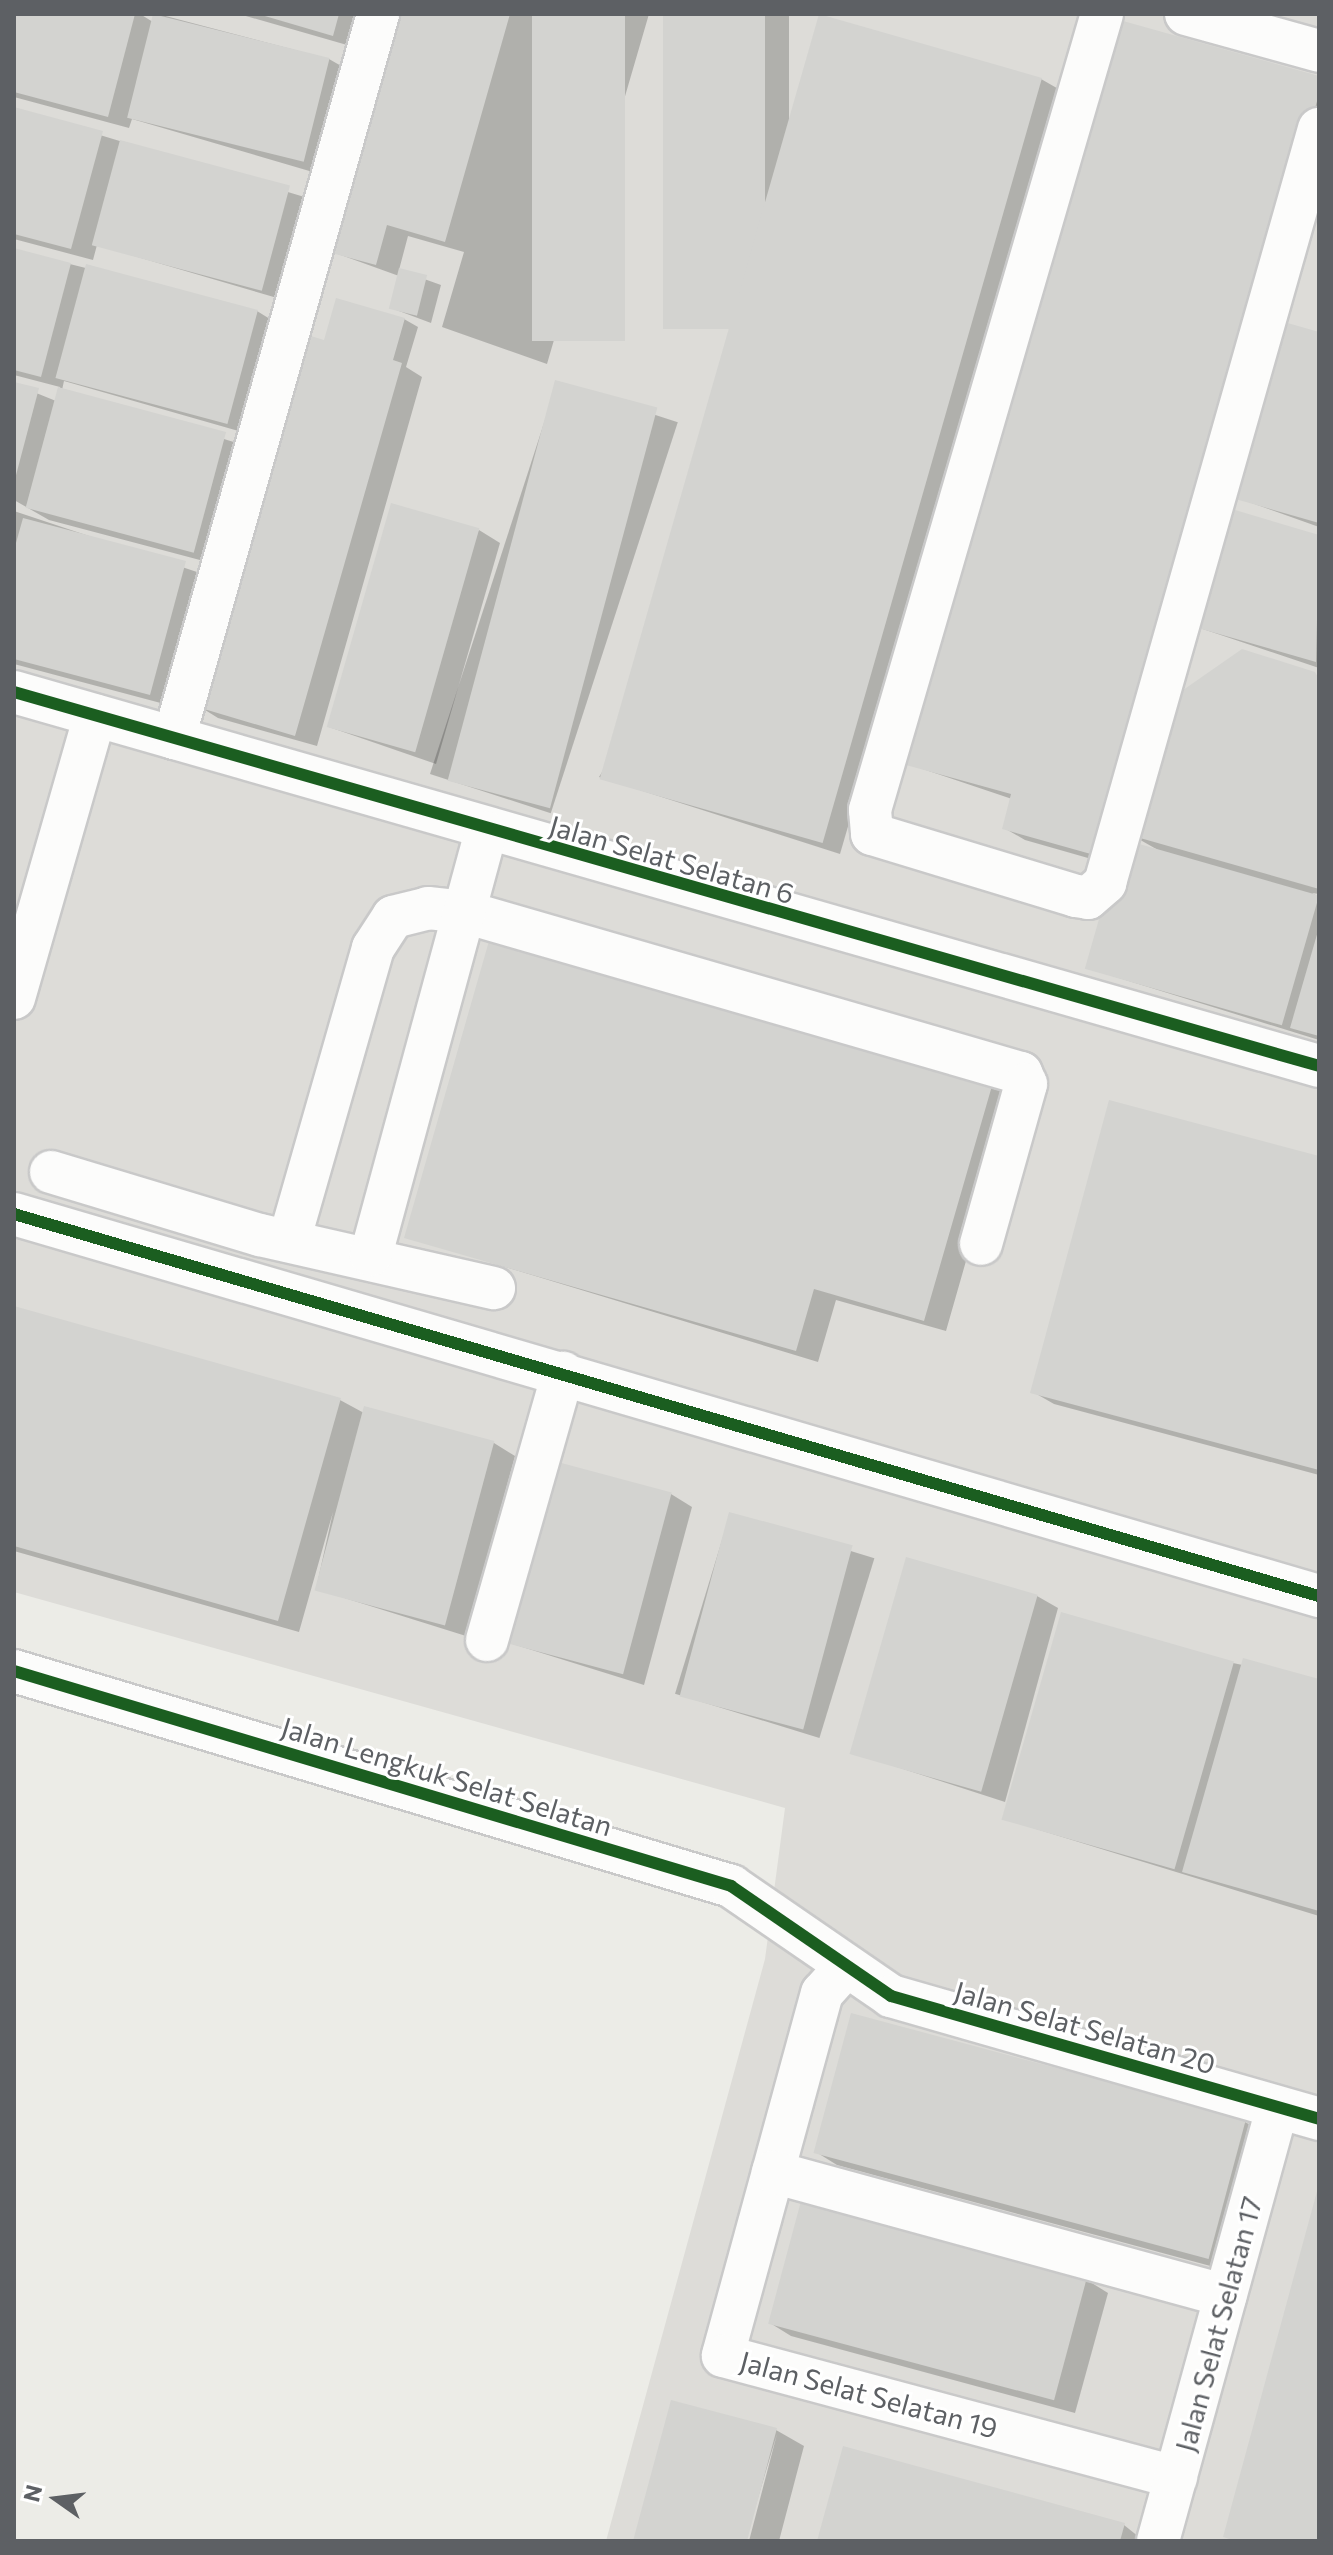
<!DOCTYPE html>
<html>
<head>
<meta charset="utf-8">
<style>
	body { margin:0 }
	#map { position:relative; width:1333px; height:2555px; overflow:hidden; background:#ecece7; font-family:Commissioner,sans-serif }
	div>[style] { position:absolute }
	.industrial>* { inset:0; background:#dddcd8 }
	.shadow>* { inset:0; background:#0003; transform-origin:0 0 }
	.building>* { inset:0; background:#d3d3d0; transform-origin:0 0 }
	.roads { filter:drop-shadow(2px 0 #c9c9c9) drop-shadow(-2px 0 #c9c9c9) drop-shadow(0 2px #c9c9c9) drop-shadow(0 -2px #c9c9c9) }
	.minor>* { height:42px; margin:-21px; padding:0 21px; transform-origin:21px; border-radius:21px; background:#fcfcfb }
	.cycleway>* { height:12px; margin:-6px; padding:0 6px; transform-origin:6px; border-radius:6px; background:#1b5e20 }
	span { translate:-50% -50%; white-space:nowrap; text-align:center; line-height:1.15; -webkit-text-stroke:6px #fff; paint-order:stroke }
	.street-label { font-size:28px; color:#5d6064 }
	.frame { position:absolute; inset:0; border:16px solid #5d6064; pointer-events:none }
	.north { position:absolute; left:16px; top:2459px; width:80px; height:80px; -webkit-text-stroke:6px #fff; paint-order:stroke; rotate:284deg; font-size:22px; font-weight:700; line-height:32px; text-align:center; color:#5d6064 }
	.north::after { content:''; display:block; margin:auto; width:28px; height:36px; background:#5d6064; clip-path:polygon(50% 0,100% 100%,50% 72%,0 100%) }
</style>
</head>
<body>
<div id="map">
	<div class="industrial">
		<i style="clip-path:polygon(14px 14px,1319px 14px,1319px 2541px,606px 2541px,765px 1959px,785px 1808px,14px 1592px)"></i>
	</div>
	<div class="shadow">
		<i style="clip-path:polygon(14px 14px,140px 14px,153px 22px,158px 14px,329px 59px,350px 71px,323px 175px,132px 119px,129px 128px,14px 97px)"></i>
		<i style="clip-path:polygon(239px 14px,364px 14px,354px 47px)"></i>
		<i style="clip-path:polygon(395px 14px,649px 14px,547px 364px,442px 327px,464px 252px,408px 236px,399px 270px,441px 285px,431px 323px,391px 308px,399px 276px,327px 250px)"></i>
		<i style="left:665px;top:14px;width:124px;height:314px"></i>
		<i style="clip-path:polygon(evenodd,1319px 78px,1319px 181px,1227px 510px,1319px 537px,1319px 668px,1194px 626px,1174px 699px,1319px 676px,1319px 894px,1312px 893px,1319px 897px,1319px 1040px,1087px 968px,1116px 866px,1025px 840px,1004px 828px,1012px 799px,908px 764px,1319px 78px,1135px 837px,1158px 850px,1133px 844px,1135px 837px)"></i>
		<i style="clip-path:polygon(1041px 79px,1062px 91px,840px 854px,599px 777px)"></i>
		<i style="clip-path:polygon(14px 109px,311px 199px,284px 300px,97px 245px,93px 260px,14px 239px)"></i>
		<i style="clip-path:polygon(14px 250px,257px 311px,278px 324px,249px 434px,64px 381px,62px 390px,247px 446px,215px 564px,49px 520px,14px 500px,14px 384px,56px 401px,60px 387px,14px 375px)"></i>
		<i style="clip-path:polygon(404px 319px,418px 327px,406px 367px,422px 377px,317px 746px,218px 718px,197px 705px,325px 342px)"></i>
		<i style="clip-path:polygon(1319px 335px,1319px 527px,1235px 497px)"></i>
		<i style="left:557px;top:383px;width:127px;height:411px;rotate:18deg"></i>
		<i style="clip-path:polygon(14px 511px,206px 575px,172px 706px,14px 664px)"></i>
		<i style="clip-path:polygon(479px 530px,500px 543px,436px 764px,329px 727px)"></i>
		<i style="clip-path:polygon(495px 930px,1016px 1086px,946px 1331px,836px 1300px,818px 1362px,407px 1237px)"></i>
		<i style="clip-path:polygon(1319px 1158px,1319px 1475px,1054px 1404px,1033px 1392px)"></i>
		<i style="clip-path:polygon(14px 1308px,340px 1400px,364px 1413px,494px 1443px,515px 1456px,466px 1636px,316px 1589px,333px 1512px,299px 1632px,14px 1551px)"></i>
		<i style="clip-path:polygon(671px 1494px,692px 1507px,644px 1685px,503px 1641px)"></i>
		<i style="left:730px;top:1514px;width:151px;height:188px;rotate:17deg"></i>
		<i style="clip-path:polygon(1037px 1596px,1058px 1608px,1005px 1802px,854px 1753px)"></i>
		<i style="clip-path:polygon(1233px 1663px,1319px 1681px,1319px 1916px,1004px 1819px)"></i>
		<i style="clip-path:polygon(1245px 2122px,1266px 2134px,1229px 2271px,837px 2165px,816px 2152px)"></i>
		<i style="clip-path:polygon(1087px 2280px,1108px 2293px,1075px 2413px,791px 2336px,770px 2323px)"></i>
		<i style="clip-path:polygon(776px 2430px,804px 2446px,779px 2541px,749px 2541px,777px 2434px,745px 2541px,636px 2541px)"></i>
		<i style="clip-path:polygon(1124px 2525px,1144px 2541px,819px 2541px)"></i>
	</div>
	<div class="building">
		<i style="clip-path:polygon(14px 14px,135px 14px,108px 117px,14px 92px)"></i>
		<i style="left:153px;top:14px;width:182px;height:107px;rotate:14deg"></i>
		<i style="clip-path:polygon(258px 14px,339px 14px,333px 36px)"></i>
		<i style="clip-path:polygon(392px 14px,510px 14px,445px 242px,387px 225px,376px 265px,324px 251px)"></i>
		<i style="left:532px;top:14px;width:93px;height:327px"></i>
		<i style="left:663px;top:14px;width:102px;height:315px"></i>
		<i style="left:819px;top:14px;width:232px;height:796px;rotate:16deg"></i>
		<i style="clip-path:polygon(1116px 19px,1319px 76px,1319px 94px,1105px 858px,1002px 829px,1011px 794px,906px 765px)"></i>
		<i style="clip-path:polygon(14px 107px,103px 131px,71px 249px,14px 234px)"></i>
		<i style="left:120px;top:140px;width:176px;height:109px;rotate:15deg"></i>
		<i style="clip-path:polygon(14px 248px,71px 263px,41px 377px,14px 370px)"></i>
		<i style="left:86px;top:264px;width:178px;height:118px;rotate:15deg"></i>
		<i style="left:399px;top:268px;width:29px;height:42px;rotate:14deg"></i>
		<i style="clip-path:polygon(336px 298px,405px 318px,393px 360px,402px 363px,295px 736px,194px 706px,301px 333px,324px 340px)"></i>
		<i style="clip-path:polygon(1284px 322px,1319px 332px,1319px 523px,1232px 498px)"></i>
		<i style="left:555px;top:380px;width:106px;height:415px;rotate:15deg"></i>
		<i style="clip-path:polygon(14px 382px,39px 388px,15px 479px,14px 478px)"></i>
		<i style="left:58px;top:387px;width:174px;height:125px;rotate:15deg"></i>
		<i style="left:391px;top:503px;width:92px;height:233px;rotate:16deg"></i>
		<i style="clip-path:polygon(1225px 507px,1319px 535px,1316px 662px,1191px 626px)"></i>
		<i style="clip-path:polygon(23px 518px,186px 561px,150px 695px,14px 659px,14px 550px)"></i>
		<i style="clip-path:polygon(1242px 649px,1315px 672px,1319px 679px,1319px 889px,1126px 834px,1163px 704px)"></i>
		<i style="left:1122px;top:839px;width:205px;height:135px;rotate:16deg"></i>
		<i style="clip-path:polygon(493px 927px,996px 1072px,924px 1321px,814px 1289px,796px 1351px,404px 1238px)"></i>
		<i style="clip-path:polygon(1318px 931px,1319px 931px,1319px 1036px,1290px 1028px)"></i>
		<i style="clip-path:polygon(1109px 1100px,1319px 1156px,1319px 1470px,1030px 1393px)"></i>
		<i style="clip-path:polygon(14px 1306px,341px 1398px,278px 1621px,14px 1546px)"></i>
		<i style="left:364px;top:1406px;width:135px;height:191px;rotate:15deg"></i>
		<i style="left:550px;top:1460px;width:126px;height:188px;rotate:15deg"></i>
		<i style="left:729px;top:1512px;width:128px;height:191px;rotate:15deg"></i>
		<i style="left:906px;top:1557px;width:137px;height:205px;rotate:16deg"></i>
		<i style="left:1061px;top:1612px;width:180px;height:216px;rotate:16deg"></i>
		<i style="clip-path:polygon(1243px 1658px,1319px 1679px,1319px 1911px,1182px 1872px)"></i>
		<i style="left:851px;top:2013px;width:409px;height:145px;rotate:15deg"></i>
		<i style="clip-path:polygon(1319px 2184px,1319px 2541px,1236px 2541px,1223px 2537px)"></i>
		<i style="left:801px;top:2201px;width:296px;height:127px;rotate:15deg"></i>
		<i style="clip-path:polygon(671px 2400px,777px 2428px,747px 2541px,633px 2541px)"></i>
		<i style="clip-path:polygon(843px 2446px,1125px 2523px,1120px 2541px,817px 2541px)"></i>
	</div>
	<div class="roads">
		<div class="minor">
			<i style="left:1102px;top:14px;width:829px;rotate:106.25deg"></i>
			<i style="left:870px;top:810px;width:24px;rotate:85deg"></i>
			<i style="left:872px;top:834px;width:213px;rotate:16.9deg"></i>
			<i style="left:1076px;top:896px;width:12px;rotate:9deg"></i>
			<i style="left:1088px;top:898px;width:23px;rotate:-41deg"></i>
			<i style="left:1105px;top:883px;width:784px;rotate:-74.16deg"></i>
			<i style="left:1186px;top:14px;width:138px;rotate:15.5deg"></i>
			<i style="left:14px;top:692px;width:1358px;rotate:15.99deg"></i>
			<i style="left:174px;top:738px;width:752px;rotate:-74.26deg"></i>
			<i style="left:14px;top:998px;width:294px;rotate:-74deg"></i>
			<i style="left:51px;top:1172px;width:218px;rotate:16.8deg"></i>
			<i style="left:260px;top:1235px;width:240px;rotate:12.8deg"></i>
			<i style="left:14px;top:1214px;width:1360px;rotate:16.32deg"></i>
			<i style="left:289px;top:1241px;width:305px;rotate:-74deg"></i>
			<i style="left:373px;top:948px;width:37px;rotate:-57deg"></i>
			<i style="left:393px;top:917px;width:36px;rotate:-14deg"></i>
			<i style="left:428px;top:908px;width:37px;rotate:6deg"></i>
			<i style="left:465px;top:912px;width:579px;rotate:16.15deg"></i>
			<i style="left:1021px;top:1073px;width:12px;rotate:66deg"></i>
			<i style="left:1026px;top:1084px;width:166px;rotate:105.7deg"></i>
			<i style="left:371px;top:1255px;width:438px;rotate:-74.8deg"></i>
			<i style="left:487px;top:1640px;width:278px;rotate:-74.1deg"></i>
			<i style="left:14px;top:1671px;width:749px;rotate:16.69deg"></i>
			<i style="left:731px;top:1886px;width:194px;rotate:34.5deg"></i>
			<i style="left:891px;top:1996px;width:445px;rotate:16deg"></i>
			<i style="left:843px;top:1970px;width:31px;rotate:132deg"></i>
			<i style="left:822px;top:1993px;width:376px;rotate:105.3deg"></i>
			<i style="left:723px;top:2356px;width:469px;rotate:15deg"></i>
			<i style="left:773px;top:2172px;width:469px;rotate:15.3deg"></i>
			<i style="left:1158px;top:2541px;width:449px;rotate:-74.6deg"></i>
		</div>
	</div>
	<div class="cycleway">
		<i style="left:14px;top:692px;width:1358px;rotate:15.99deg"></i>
		<i style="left:14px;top:1214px;width:1360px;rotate:16.32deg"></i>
		<i style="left:14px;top:1671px;width:749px;rotate:16.69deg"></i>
		<i style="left:731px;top:1886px;width:194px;rotate:34.5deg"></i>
		<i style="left:891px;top:1996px;width:445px;rotate:16deg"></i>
	</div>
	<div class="street-label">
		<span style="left:672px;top:859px;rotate:16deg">Jalan Selat Selatan 6</span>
		<span style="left:447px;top:1776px;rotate:17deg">Jalan Lengkuk Selat Selatan</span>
		<span style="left:1085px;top:2027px;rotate:16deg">Jalan Selat Selatan 20</span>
		<span style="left:1218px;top:2324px;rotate:-75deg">Jalan Selat Selatan 17</span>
		<span style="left:869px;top:2394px;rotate:15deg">Jalan Selat Selatan 19</span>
	</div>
	<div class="frame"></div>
	<div class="north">N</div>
</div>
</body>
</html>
